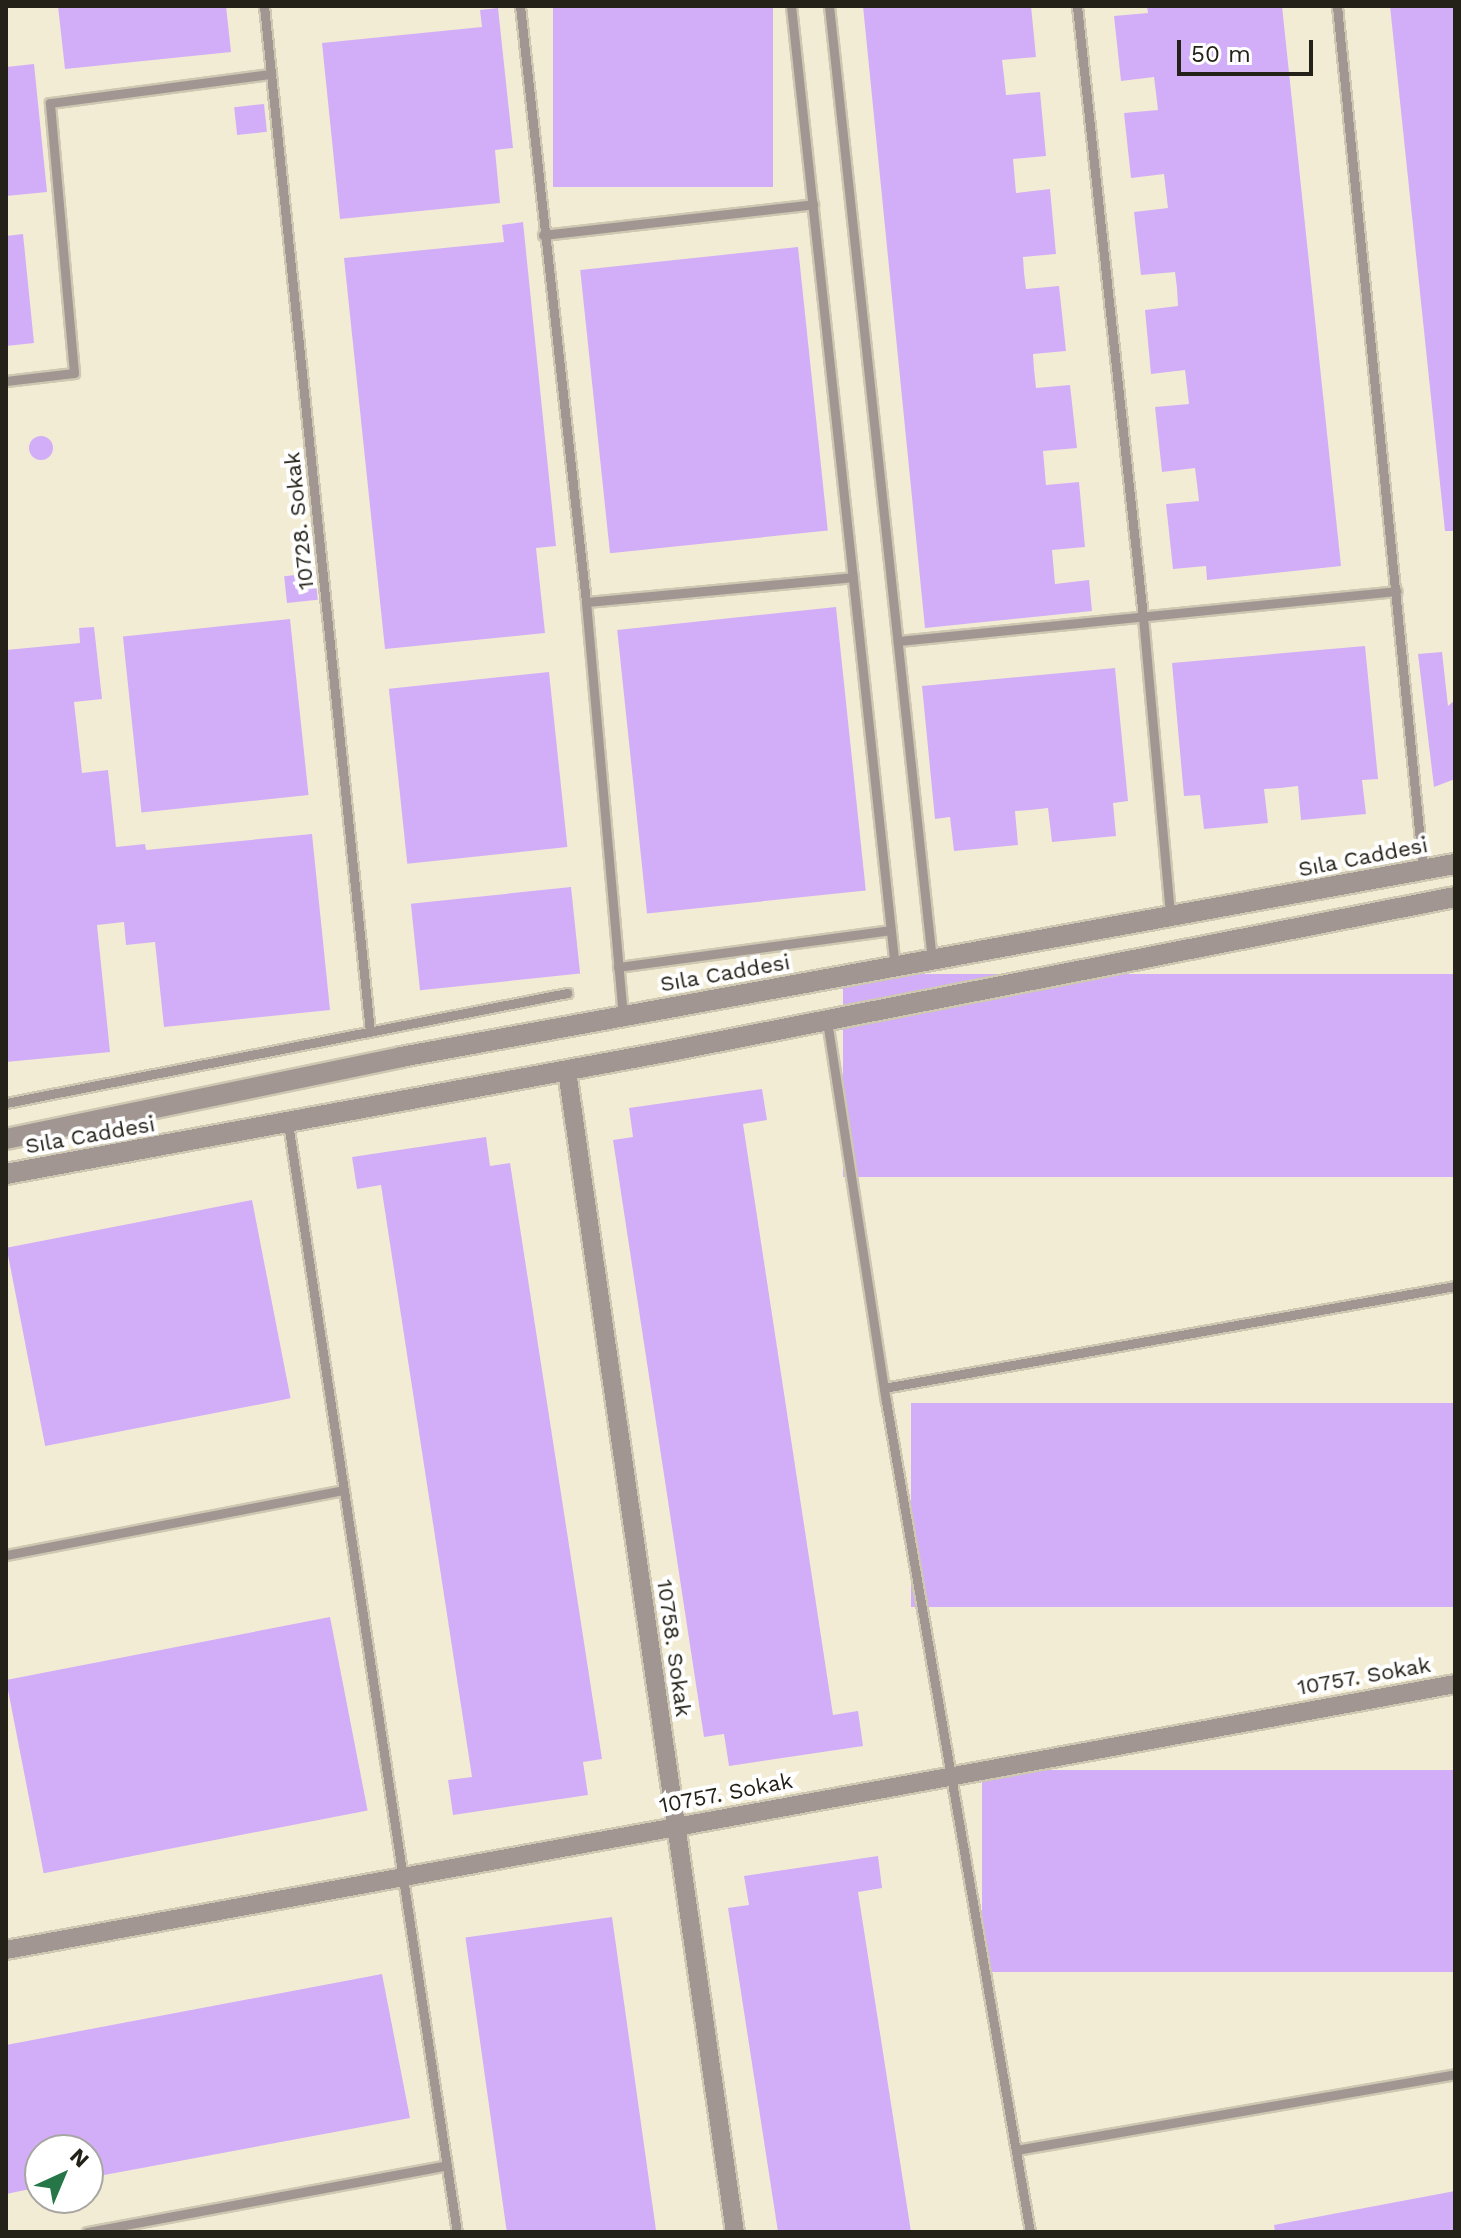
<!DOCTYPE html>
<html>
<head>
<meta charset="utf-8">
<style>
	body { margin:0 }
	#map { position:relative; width:1461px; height:2238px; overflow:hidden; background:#f3ecd4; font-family:"Work Sans",sans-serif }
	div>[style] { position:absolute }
	.building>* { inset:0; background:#d2aef8; transform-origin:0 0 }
	.round { border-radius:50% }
	.roads { filter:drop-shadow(2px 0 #cec7b2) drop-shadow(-2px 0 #cec7b2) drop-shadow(0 2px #cec7b2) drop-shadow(0 -2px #cec7b2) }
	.service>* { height:9px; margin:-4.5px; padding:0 4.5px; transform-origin:4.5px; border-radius:4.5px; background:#a19691 }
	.minor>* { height:18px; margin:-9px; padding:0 9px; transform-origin:9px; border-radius:9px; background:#a19691 }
	.tertiary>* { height:20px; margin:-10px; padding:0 10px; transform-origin:10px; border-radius:10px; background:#a19691 }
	span { translate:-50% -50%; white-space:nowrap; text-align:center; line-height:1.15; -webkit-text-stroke:8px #fff; paint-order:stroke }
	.street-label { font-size:22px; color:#242118 }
	.frame { position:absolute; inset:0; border:8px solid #242118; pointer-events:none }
	.north { position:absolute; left:24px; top:2134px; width:80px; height:80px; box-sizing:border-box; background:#fff; border:2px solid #a7a6a3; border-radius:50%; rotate:44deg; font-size:22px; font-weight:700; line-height:32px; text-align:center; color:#242118 }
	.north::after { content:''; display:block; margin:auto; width:28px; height:36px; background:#277647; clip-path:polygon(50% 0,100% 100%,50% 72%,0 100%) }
	.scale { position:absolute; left:1177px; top:40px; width:136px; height:36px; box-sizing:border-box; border:4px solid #242118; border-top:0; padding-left:10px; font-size:24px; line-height:28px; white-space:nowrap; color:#242118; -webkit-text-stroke:6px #fff; paint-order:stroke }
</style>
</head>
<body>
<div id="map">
	<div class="building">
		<i style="clip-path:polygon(58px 6px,226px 6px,231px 52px,65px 69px)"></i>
		<i style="left:553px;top:6px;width:220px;height:181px"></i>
		<i style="clip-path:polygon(863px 6px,1031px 6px,1036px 57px,1002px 60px,1004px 76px,1006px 95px,1040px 92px,1046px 156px,1013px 159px,1016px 193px,1050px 189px,1056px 254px,1023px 257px,1024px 273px,1026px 289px,1059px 286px,1066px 351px,1033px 354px,1034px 369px,1036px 388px,1070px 385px,1077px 448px,1043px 451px,1046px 485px,1079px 482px,1085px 547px,1052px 550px,1055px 584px,1089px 580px,1092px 611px,925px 628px)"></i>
		<i style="clip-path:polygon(1147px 6px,1282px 6px,1341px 566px,1207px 580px,1206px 566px,1173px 569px,1166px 504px,1199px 501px,1197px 484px,1195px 468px,1162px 472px,1155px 407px,1189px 404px,1185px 370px,1151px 374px,1145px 310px,1178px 306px,1177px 288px,1175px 272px,1141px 275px,1134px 212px,1168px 208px,1164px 174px,1131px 178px,1124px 113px,1158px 110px,1156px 93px,1154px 77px,1121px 81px,1114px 16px,1148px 13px)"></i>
		<i style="clip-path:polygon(1390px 6px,1455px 6px,1455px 531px,1445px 531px)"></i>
		<i style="clip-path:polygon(498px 8px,513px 148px,495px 150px,500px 203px,340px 219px,322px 43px,482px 27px,480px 10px)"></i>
		<i style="clip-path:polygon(34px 64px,47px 192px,6px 196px,6px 67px)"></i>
		<i style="left:264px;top:104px;width:28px;height:30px;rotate:84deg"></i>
		<i style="clip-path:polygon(523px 222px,556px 546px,536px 548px,545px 633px,385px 649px,344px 258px,504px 242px,502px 225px)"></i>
		<i style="clip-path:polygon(23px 234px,34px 343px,6px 346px,6px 236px)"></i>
		<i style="left:798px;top:247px;width:285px;height:219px;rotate:84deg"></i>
		<i class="round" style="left:29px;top:436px;width:24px;height:24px"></i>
		<i style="left:315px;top:573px;width:27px;height:31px;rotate:84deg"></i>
		<i style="left:836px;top:607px;width:285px;height:220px;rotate:84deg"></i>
		<i style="left:290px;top:619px;width:177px;height:168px;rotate:84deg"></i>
		<i style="clip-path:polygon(94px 627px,102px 699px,74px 702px,82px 773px,108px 770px,116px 847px,145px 844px,146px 850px,312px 834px,330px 1010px,164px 1027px,155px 942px,126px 945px,124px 922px,97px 925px,110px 1052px,6px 1062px,6px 650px,80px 643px,79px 628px)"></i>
		<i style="clip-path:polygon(1365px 646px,1378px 779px,1362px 780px,1366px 814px,1301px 820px,1298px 786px,1280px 788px,1264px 789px,1268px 823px,1204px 829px,1200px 795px,1184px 796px,1172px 663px)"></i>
		<i style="clip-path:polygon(1442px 652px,1448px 706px,1455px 700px,1455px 779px,1434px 787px,1418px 654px)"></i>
		<i style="clip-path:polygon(1115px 668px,1128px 801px,1113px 803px,1116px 836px,1052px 842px,1048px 808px,1030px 810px,1015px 811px,1018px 845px,954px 851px,950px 817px,935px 819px,922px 686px)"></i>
		<i style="left:549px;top:672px;width:176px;height:161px;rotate:84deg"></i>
		<i style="left:571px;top:887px;width:87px;height:161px;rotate:84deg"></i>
		<i style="left:1455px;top:974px;width:203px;height:612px;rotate:90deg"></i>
		<i style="clip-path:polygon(762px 1089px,767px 1120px,743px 1124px,833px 1715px,858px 1711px,863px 1746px,729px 1766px,724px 1734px,704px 1737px,613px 1140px,633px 1137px,629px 1108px)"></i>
		<i style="clip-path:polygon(486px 1137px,490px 1166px,510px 1163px,602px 1759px,583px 1762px,588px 1795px,453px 1815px,448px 1780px,472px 1777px,381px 1185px,357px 1189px,352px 1157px)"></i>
		<i style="left:252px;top:1200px;width:202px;height:250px;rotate:79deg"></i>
		<i style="left:1455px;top:1403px;width:204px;height:544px;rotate:90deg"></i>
		<i style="left:330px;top:1617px;width:197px;height:330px;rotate:79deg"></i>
		<i style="left:1455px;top:1770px;width:202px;height:473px;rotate:90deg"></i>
		<i style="clip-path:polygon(878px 1856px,882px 1888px,858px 1892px,911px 2232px,778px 2232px,728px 1908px,749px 1905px,744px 1876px)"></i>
		<i style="left:612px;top:1917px;width:318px;height:148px;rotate:82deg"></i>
		<i style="clip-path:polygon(382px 1974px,410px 2118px,88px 2178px,88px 2150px,40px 2150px,40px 2187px,6px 2194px,6px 2045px)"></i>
		<i style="clip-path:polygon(1455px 2191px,1455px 2232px,1275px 2232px,1274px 2225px)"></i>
	</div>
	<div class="roads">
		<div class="service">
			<i style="left:264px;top:6px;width:1031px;rotate:84.1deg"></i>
			<i style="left:520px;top:6px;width:600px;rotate:83.68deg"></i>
			<i style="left:586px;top:602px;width:416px;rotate:84.9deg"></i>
			<i style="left:791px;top:6px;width:968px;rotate:83.83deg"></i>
			<i style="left:829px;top:6px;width:961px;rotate:83.84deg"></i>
			<i style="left:1077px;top:6px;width:615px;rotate:83.83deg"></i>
			<i style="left:1143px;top:617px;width:299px;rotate:84.8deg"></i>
			<i style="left:1337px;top:6px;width:868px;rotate:84.32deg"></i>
			<i style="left:543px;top:235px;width:272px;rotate:-6.5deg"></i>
			<i style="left:6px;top:381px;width:68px;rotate:-6.7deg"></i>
			<i style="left:74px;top:373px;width:271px;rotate:-95.1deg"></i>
			<i style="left:50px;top:103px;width:223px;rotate:-7.5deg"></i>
			<i style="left:586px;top:602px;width:268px;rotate:-5.3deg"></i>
			<i style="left:898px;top:641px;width:501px;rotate:-5.72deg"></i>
			<i style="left:618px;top:967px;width:275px;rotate:-7.7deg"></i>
			<i style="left:827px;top:1021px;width:385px;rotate:81.2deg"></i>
			<i style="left:886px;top:1401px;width:843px;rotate:80.17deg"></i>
			<i style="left:6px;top:1103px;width:572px;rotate:-11.09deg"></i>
			<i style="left:288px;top:1123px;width:1122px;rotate:81.34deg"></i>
			<i style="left:884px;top:1388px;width:580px;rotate:-10.13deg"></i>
			<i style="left:6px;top:1555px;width:344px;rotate:-10.9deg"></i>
			<i style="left:1016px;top:2150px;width:446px;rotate:-9.8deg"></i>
			<i style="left:87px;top:2232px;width:366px;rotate:-10.5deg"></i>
		</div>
		<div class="minor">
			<i style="left:567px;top:1071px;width:1173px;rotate:81.77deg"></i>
			<i style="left:6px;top:1950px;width:1473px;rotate:-10.4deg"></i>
		</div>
		<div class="tertiary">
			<i style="left:6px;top:1139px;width:403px;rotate:-11.7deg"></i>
			<i style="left:401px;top:1057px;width:1072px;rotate:-10.38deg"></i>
			<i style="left:6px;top:1174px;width:665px;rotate:-10.48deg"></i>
			<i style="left:660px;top:1053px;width:810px;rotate:-11.1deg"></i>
		</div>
	</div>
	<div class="street-label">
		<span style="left:299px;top:521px;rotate:-96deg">10728. Sokak</span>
		<span style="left:1363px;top:857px;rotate:-11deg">Sıla Caddesi</span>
		<span style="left:725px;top:973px;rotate:-10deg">Sıla Caddesi</span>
		<span style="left:90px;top:1135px;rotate:-10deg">Sıla Caddesi</span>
		<span style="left:674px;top:1648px;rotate:82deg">10758. Sokak</span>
		<span style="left:1364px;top:1676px;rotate:-10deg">10757. Sokak</span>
		<span style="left:726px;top:1793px;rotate:-11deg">10757. Sokak</span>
	</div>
	<div class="frame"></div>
	<div class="north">N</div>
	<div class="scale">50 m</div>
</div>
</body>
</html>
